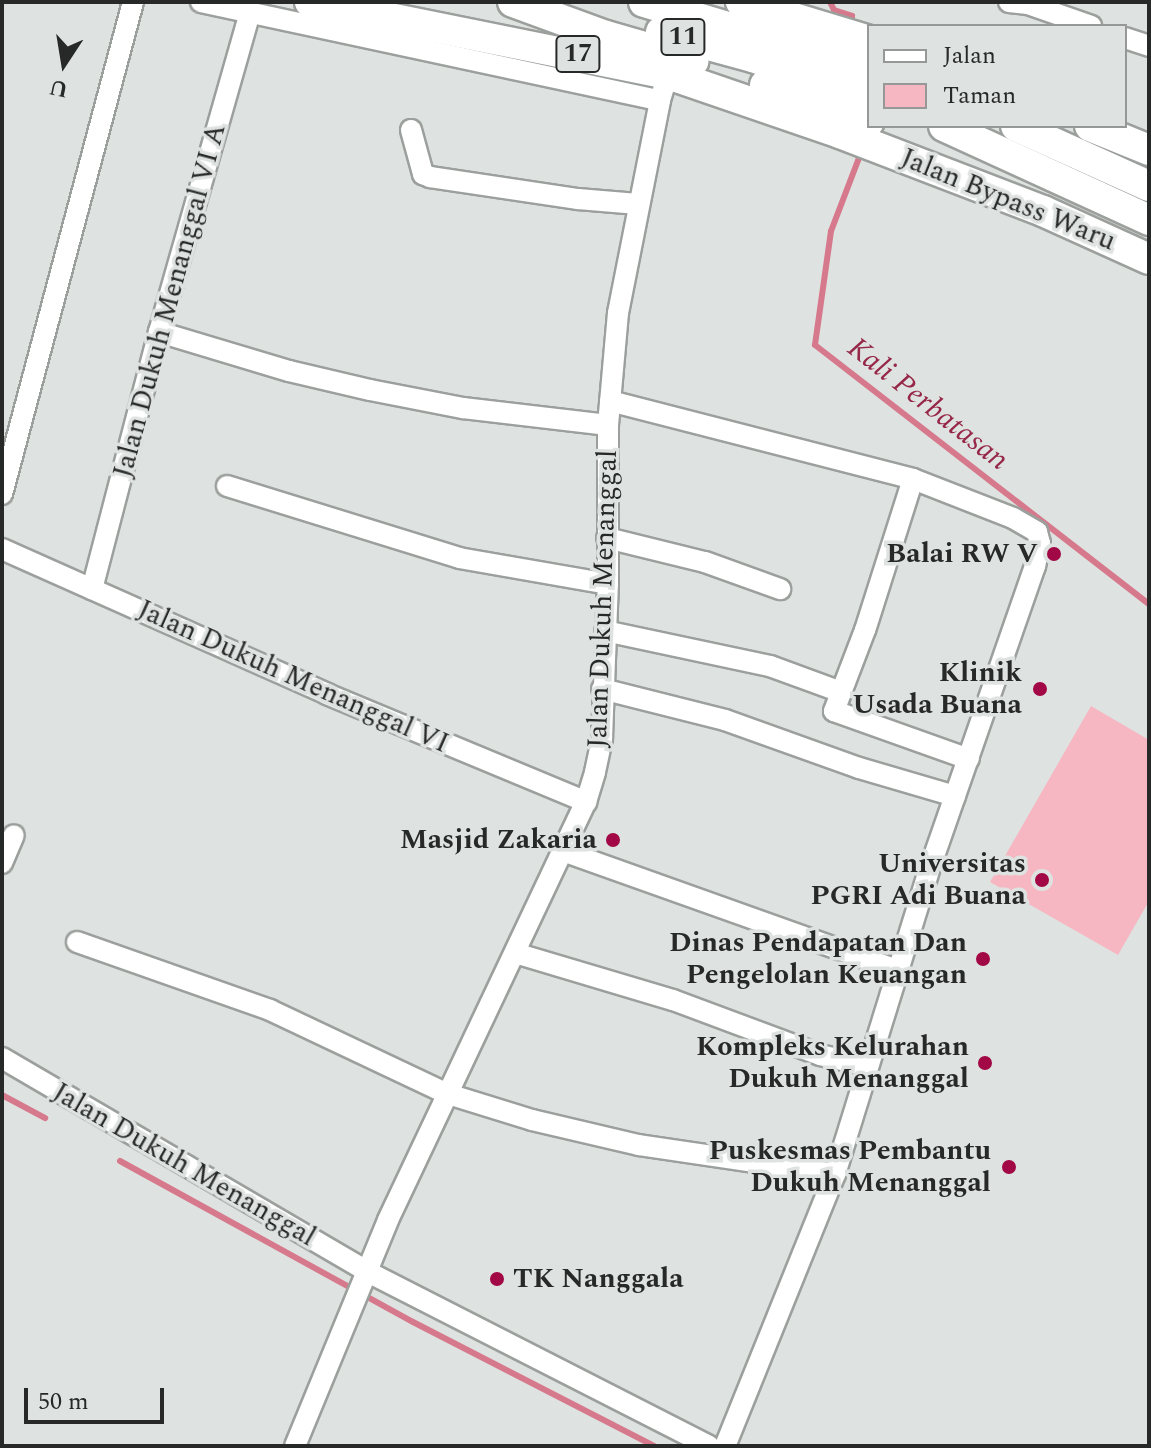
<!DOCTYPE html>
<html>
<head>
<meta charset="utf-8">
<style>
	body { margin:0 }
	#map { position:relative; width:1151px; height:1448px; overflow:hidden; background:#dee2e0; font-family:Spectral,serif }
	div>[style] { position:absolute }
	.green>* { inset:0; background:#f7b7c2 }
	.stream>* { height:6px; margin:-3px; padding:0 3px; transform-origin:3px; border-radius:3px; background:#d6798c }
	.roads { filter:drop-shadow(2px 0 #9ca09d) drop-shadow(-2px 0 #9ca09d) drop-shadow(0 2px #9ca09d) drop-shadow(0 -2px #9ca09d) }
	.minor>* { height:20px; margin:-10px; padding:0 10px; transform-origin:10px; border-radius:10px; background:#fff }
	.highway>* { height:30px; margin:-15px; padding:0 15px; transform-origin:15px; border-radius:15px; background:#fff }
	.dots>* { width:22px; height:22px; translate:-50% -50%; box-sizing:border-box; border:4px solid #dee2e0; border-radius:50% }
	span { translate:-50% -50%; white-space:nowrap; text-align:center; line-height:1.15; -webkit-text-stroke:7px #dee2e0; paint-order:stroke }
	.shield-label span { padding:2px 6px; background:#dee2e0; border:2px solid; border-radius:6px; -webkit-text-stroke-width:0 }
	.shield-label { font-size:26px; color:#272928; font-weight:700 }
	.street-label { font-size:28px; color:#272928 }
	.poi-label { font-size:28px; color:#272928; font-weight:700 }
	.right { translate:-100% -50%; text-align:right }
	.left { translate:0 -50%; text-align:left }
	.water-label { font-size:30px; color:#962748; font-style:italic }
	.frame { position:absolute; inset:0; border:4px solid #272928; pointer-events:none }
	.legend { position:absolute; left:867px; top:24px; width:260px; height:104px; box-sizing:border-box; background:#dee2e0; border:2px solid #959896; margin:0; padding:10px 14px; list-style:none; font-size:24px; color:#272928 }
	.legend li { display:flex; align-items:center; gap:16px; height:40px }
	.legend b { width:40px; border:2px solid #959896 }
	.north { position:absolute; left:24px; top:24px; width:80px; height:80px; -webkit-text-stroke:6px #dee2e0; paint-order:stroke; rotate:192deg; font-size:22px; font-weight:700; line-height:32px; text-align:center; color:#272928 }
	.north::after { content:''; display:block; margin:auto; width:28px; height:36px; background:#272928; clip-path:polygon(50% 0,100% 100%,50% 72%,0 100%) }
	.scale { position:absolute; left:24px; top:1388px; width:140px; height:36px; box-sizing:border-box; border:4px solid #272928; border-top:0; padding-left:10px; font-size:24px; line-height:28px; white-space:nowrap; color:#272928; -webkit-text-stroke:6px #dee2e0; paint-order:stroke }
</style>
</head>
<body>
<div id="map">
	<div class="green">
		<i style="clip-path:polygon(1091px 706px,1149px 740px,1149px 901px,1118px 955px,990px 882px)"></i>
	</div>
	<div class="stream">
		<i style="left:830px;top:2px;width:9px;rotate:63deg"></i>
		<i style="left:834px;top:10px;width:19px;rotate:18deg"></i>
		<i style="left:852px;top:16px;width:11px;rotate:90deg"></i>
		<i style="left:862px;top:150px;width:87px;rotate:110.9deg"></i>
		<i style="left:831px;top:231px;width:115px;rotate:98deg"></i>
		<i style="left:815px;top:345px;width:423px;rotate:37.8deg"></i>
		<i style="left:2px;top:1095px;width:49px;rotate:28.1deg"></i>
		<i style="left:120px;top:1161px;width:334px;rotate:28.8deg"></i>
		<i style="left:413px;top:1322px;width:271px;rotate:27.2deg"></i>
	</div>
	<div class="roads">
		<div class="minor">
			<i style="left:201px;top:2px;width:469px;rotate:12.1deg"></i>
			<i style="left:1009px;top:2px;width:19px;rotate:6deg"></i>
			<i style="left:1028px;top:4px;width:67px;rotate:19.2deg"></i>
			<i style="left:1125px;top:38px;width:25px;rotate:18deg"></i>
			<i style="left:411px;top:130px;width:46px;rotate:74.7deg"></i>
			<i style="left:423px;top:174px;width:8px;rotate:23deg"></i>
			<i style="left:430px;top:177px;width:150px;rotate:8.5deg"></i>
			<i style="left:578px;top:199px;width:60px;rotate:4.8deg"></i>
			<i style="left:159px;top:332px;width:136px;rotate:16.7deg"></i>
			<i style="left:289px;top:371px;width:83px;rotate:13.2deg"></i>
			<i style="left:370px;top:390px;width:95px;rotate:11deg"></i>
			<i style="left:463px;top:408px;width:146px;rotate:6.7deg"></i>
			<i style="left:610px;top:401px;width:313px;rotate:14.4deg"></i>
			<i style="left:913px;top:479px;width:107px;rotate:21.3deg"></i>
			<i style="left:1013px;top:518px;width:28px;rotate:30deg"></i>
			<i style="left:1037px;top:532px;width:11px;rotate:75deg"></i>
			<i style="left:1040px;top:543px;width:24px;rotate:102deg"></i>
			<i style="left:1035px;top:566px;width:316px;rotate:109.2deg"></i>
			<i style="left:931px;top:864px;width:325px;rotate:107.2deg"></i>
			<i style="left:835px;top:1174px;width:293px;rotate:112deg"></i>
			<i style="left:913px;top:479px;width:158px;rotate:107.6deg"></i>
			<i style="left:865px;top:630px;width:87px;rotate:110.9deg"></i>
			<i style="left:834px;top:711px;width:143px;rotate:19.6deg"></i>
			<i style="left:227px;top:486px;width:243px;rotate:17.2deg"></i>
			<i style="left:459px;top:558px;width:151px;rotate:9.9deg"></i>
			<i style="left:2px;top:494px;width:509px;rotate:-75.09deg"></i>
			<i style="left:607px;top:538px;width:101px;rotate:13.8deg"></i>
			<i style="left:705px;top:562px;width:80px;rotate:19.8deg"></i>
			<i style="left:2px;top:549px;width:356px;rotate:24deg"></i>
			<i style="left:327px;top:694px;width:281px;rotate:22.6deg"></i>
			<i style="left:92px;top:589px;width:266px;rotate:-75.4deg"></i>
			<i style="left:159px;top:332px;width:332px;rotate:-74.1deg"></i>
			<i style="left:605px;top:631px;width:169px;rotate:12deg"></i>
			<i style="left:770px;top:666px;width:76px;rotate:20.1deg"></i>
			<i style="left:602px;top:689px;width:127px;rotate:14.1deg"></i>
			<i style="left:725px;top:720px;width:142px;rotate:19.7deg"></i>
			<i style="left:859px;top:768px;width:100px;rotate:16.3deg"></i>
			<i style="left:563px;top:851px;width:358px;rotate:19.6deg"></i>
			<i style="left:2px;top:863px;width:30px;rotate:-67deg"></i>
			<i style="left:77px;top:942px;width:205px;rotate:19.4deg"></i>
			<i style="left:270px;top:1010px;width:197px;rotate:25.3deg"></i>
			<i style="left:448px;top:1094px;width:88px;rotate:17.2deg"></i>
			<i style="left:532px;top:1120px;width:110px;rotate:13.2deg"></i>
			<i style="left:639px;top:1145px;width:198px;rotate:8.4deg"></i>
			<i style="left:515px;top:953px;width:165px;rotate:16.6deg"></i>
			<i style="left:673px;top:1000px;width:157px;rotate:20.5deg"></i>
			<i style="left:820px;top:1055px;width:49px;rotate:12.9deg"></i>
			<i style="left:2px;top:1058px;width:422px;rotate:30.3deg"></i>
			<i style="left:366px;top:1271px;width:385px;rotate:27deg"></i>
			<i style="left:295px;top:1446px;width:244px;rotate:-67.6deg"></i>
			<i style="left:388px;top:1220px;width:463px;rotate:-64.7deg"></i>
			<i style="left:586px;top:802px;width:31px;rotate:-73deg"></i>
			<i style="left:595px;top:772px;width:35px;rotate:-78deg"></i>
			<i style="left:602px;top:738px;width:154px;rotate:-87.8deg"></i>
			<i style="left:608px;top:584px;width:159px;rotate:-90deg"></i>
			<i style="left:608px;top:425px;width:112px;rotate:-84.9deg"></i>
			<i style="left:618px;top:313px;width:217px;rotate:-78.8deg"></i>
			<i style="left:660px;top:100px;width:27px;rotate:-73deg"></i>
		</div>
		<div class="highway">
			<i style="left:310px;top:2px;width:365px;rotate:11.4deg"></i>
			<i style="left:668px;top:74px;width:182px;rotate:18.9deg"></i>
			<i style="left:840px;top:133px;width:217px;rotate:21deg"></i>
			<i style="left:1043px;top:211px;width:116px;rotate:24.4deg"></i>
			<i style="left:513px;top:2px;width:99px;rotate:20.1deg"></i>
			<i style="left:606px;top:36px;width:91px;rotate:16deg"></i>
			<i style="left:644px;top:2px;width:235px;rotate:16.6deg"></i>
			<i style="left:741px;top:2px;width:134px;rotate:16.9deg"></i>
			<i style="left:661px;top:32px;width:95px;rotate:15.2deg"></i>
			<i style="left:753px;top:57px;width:123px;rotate:19.5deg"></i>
			<i style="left:765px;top:85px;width:110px;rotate:19.6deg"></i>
			<i style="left:944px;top:126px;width:226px;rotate:24.6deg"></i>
			<i style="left:1016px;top:126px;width:146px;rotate:24.3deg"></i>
			<i style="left:1090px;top:126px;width:64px;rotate:22.1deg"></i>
		</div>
	</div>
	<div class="dots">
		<i style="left:1054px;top:554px;background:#a20845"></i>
		<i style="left:1040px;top:689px;background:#a20845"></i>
		<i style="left:613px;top:840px;background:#a20845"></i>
		<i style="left:1042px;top:880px;background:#a20845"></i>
		<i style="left:983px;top:959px;background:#a20845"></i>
		<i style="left:985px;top:1063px;background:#a20845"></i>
		<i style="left:1009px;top:1167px;background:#a20845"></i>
		<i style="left:497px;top:1279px;background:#a20845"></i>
	</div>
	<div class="shield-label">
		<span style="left:683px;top:37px">11</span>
		<span style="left:578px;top:54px">17</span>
	</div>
	<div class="street-label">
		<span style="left:1008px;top:200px;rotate:22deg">Jalan Bypass Waru</span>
		<span style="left:170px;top:301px;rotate:-75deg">Jalan Dukuh Menanggal VI A</span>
		<span style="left:603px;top:599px;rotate:-88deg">Jalan Dukuh Menanggal</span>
		<span style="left:293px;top:677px;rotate:24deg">Jalan Dukuh Menanggal VI</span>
		<span style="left:184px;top:1165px;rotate:30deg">Jalan Dukuh Menanggal</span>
	</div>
	<div class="poi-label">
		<span class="right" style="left:1038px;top:554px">Balai RW V</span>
		<span class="right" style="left:1022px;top:689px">Klinik<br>Usada Buana</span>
		<span class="right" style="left:597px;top:840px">Masjid Zakaria</span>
		<span class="right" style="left:1026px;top:880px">Universitas<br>PGRI Adi Buana</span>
		<span class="right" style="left:967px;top:959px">Dinas Pendapatan Dan<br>Pengelolan Keuangan</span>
		<span class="right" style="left:969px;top:1063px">Kompleks Kelurahan<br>Dukuh Menanggal</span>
		<span class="right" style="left:991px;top:1167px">Puskesmas Pembantu<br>Dukuh Menanggal</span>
		<span class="left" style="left:513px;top:1279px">TK Nanggala</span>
	</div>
	<div class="water-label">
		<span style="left:928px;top:404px;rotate:38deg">Kali Perbatasan</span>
	</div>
	<div class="frame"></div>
	<ul class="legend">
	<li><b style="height:10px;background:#fff"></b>Jalan</li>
	<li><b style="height:22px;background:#f7b7c2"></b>Taman</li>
	</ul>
	<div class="north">U</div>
	<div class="scale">50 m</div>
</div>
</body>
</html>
